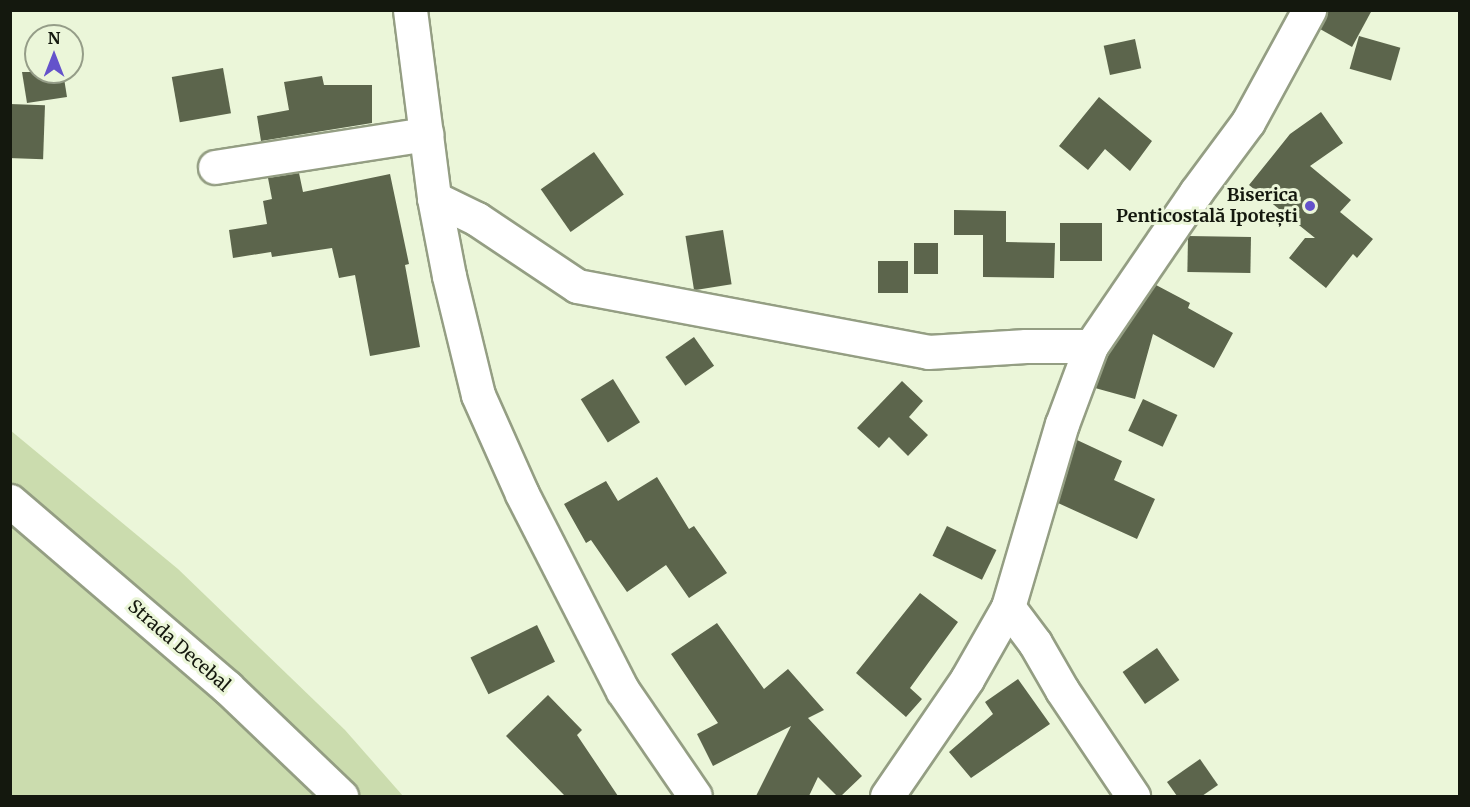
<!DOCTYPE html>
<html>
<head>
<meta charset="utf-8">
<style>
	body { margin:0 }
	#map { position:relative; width:1470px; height:807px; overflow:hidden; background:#ebf6d9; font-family:Merriweather,serif }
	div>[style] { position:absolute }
	.green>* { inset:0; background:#cbdcae }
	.building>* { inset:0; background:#5c654c; transform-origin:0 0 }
	.roads { filter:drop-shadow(2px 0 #949e83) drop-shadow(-2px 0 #949e83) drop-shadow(0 2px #949e83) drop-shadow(0 -2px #949e83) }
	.minor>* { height:33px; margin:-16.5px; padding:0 16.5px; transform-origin:16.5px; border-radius:16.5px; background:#fff }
	.tertiary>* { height:33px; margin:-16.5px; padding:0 16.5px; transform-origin:16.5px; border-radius:16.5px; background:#fff }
	.dots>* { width:16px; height:16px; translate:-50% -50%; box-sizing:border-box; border:3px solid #ebf6d9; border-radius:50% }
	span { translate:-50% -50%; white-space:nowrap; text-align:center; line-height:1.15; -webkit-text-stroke:6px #ebf6d9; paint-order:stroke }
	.poi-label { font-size:18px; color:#14180e; font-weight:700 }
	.right { translate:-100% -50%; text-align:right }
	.street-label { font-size:18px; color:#14180e }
	.frame { position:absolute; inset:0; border:12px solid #14180e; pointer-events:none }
	.north { position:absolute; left:24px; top:24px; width:60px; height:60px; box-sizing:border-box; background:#ebf6d9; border:2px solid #959d88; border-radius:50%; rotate:0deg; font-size:16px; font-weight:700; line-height:24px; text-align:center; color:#14180e }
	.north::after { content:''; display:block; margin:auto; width:21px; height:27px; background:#6452cb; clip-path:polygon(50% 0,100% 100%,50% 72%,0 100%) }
</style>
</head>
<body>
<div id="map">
	<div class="green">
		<i style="clip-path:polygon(10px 430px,178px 569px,345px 730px,403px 796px,11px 796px)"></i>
	</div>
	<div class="building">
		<i style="clip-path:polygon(1328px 10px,1372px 10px,1352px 47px,1320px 29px)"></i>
		<i style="left:1359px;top:36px;width:43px;height:34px;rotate:16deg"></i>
		<i style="left:1135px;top:39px;width:30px;height:32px;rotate:78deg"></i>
		<i style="left:223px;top:68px;width:46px;height:52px;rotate:80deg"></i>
		<i style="clip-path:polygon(22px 72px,63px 72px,67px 97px,27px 103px)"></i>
		<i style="clip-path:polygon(322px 76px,324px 85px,372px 85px,372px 123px,261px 141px,257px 116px,289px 110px,284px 82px)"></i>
		<i style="clip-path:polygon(1099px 97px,1152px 141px,1130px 171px,1105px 149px,1088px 170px,1059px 146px)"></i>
		<i style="left:10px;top:104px;width:35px;height:54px;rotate:2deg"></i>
		<i style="clip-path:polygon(1321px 112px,1343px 143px,1310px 166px,1351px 200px,1340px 212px,1373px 239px,1357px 258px,1353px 254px,1326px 288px,1289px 258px,1305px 238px,1315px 238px,1249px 185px,1290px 134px)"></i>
		<i style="left:594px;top:152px;width:52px;height:65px;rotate:55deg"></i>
		<i style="clip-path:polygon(299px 173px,303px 192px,390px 174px,409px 264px,405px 265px,420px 347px,370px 356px,355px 275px,339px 278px,332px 248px,272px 257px,271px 252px,233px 258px,229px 230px,267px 224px,263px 201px,272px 199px,268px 178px)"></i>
		<i style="clip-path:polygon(954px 210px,1006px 211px,1006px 242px,1055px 243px,1054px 278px,983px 277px,983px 235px,954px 235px)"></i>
		<i style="left:1060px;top:223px;width:42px;height:38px"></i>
		<i style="left:723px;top:230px;width:55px;height:38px;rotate:81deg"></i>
		<i style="left:1188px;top:236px;width:63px;height:36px;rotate:1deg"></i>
		<i style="left:914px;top:243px;width:24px;height:31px"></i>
		<i style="left:878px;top:261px;width:30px;height:32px"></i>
		<i style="clip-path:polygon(1156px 285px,1190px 303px,1188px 308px,1233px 333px,1214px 368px,1153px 334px,1135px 399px,1095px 388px,1108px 355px)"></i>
		<i style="left:694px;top:337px;width:35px;height:35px;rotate:55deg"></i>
		<i style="left:613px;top:379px;width:51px;height:38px;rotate:58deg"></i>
		<i style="clip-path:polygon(902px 381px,923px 401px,909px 417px,928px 435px,908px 456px,889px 437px,879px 448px,857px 428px)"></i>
		<i style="left:1143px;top:399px;width:38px;height:35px;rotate:25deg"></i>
		<i style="clip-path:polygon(1077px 440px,1122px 461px,1114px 480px,1155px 499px,1137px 539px,1058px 503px)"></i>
		<i style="clip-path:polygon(657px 477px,689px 529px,694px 526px,727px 573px,689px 598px,666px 565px,627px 592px,591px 540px,586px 543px,564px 504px,606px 481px,618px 501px)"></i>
		<i style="left:947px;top:526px;width:55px;height:33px;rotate:26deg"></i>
		<i style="clip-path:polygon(920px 593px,958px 622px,910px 688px,922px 699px,906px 717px,856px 673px)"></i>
		<i style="clip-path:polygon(717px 623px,764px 689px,788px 669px,824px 710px,808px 718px,862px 776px,841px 796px,837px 796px,818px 777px,809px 796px,756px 796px,791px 726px,713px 766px,697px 734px,718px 723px,671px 654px)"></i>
		<i style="left:537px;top:625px;width:41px;height:74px;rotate:64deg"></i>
		<i style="left:1157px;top:648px;width:39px;height:42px;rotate:55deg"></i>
		<i style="clip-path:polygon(1018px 679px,1050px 724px,971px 778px,949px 752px,993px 714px,985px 702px)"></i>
		<i style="clip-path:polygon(548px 695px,582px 730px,577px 735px,618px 796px,565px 796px,506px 736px)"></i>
		<i style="clip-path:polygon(1200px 759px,1218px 785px,1202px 796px,1177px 796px,1167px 782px)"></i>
	</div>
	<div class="roads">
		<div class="minor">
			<i style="left:215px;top:167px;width:214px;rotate:-8.9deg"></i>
			<i style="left:434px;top:198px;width:48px;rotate:26deg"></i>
			<i style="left:477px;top:219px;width:120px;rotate:33.8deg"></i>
			<i style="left:577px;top:286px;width:357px;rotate:10.6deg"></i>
			<i style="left:928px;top:352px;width:98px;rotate:-3.5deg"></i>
			<i style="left:1026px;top:346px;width:65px"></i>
			<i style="left:10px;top:501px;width:286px;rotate:40.6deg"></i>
			<i style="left:227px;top:687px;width:158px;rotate:43.7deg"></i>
			<i style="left:1008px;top:607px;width:45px;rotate:53.1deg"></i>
			<i style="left:1035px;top:643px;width:54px;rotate:60.1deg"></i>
			<i style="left:1062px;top:690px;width:128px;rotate:56.2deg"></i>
			<i style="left:887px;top:796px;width:142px;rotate:-55.6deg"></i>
			<i style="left:967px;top:679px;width:83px;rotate:-60.3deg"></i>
			<i style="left:1008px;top:607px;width:191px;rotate:-73.6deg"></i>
			<i style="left:1062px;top:424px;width:83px;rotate:-69.6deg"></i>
			<i style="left:1091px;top:346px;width:186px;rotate:-55.7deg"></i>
			<i style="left:1196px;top:192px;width:87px;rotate:-53.4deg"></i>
			<i style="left:1248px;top:122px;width:128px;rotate:-61.4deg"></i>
		</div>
		<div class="tertiary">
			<i style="left:410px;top:10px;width:190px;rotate:82.7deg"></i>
			<i style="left:434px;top:198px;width:79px;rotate:79.1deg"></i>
			<i style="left:449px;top:276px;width:122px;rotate:76.3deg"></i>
			<i style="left:478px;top:395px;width:108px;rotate:66deg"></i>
			<i style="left:522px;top:494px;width:221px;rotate:62.9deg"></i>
			<i style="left:623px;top:691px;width:127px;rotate:55.6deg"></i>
		</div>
	</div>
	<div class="dots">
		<i style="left:1310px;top:206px;background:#6452cb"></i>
	</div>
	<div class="poi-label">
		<span class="right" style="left:1298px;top:206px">Biserica<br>Penticostală Ipotești</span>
	</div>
	<div class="street-label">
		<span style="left:179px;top:646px;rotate:41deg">Strada Decebal</span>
	</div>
	<div class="frame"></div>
	<div class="north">N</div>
</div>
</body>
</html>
